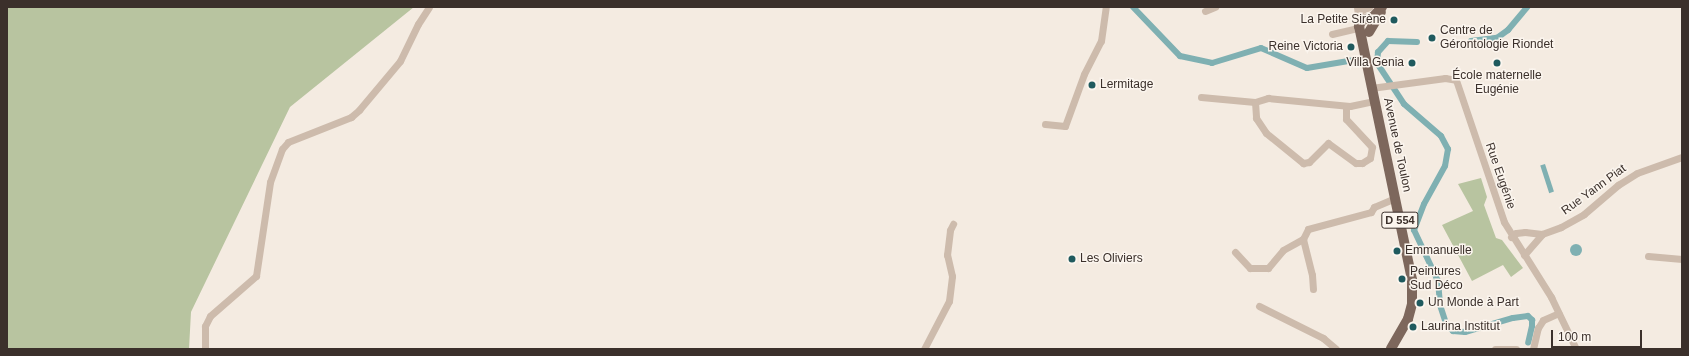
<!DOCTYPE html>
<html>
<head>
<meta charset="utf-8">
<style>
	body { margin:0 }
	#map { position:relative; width:1689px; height:356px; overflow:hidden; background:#f4ebe1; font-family:Helvetica,sans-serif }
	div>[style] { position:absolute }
	.green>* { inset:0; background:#b8c4a0 }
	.water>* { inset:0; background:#7fb0b2; transform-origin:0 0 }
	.round { border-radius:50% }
	.canal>* { height:6px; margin:-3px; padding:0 3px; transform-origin:3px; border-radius:3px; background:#7fb0b2 }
	.minor>* { height:7px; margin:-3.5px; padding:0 3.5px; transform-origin:3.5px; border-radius:3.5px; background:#cdbbac }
	.primary>* { height:10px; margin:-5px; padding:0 5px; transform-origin:5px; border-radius:5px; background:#7d675c }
	.dots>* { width:11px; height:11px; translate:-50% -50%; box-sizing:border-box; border:2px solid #fbf5ee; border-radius:50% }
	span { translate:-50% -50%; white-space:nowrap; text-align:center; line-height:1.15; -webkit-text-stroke:3px #fbf5ee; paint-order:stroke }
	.shield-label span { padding:1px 3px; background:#fbf5ee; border:1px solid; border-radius:3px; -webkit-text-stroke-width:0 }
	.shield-label { font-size:11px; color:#3b302b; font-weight:700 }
	.poi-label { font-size:12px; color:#3b302b }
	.right { translate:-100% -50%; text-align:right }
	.left { translate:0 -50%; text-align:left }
	.street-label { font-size:12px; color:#3b302b }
	.frame { position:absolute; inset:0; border:8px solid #3b302b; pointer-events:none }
	.scale { position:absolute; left:1551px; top:330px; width:91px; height:18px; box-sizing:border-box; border:2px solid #3b302b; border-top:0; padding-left:5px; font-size:12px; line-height:14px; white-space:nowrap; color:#3b302b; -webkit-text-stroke:3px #fbf5ee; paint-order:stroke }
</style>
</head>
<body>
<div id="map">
	<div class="green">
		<i style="clip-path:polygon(7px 7px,414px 7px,290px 107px,191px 312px,189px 349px,7px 349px)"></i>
		<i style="clip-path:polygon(1481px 178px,1487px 197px,1484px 205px,1496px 238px,1502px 240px,1523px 268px,1511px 277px,1503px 265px,1472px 281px,1442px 225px,1473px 211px,1458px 184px)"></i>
	</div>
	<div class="water">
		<i style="left:1545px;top:164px;width:29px;height:5px;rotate:72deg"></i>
		<i class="round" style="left:1570px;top:244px;width:12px;height:12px"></i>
	</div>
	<div class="canal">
		<i style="left:1133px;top:7px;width:68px;rotate:46.2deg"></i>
		<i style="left:1180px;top:56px;width:33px;rotate:12deg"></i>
		<i style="left:1212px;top:63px;width:51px;rotate:-17deg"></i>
		<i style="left:1261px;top:48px;width:50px;rotate:23.5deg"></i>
		<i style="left:1307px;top:68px;width:54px;rotate:-9.6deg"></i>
		<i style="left:1471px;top:41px;width:26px;rotate:-7deg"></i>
		<i style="left:1497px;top:38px;width:14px;rotate:-36deg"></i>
		<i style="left:1508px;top:30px;width:30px;rotate:-50deg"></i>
		<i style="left:1417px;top:42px;width:29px;rotate:-178deg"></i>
		<i style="left:1388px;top:41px;width:15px;rotate:132deg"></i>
		<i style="left:1378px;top:52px;width:11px;rotate:95deg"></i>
		<i style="left:1377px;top:63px;width:49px;rotate:56.6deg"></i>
		<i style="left:1404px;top:104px;width:49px;rotate:40.9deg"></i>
		<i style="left:1441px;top:136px;width:15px;rotate:62deg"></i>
		<i style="left:1448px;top:149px;width:17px;rotate:100deg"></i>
		<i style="left:1445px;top:166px;width:43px;rotate:118.9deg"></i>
		<i style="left:1424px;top:204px;width:28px;rotate:111deg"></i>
		<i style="left:1414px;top:230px;width:56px;rotate:64.8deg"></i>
		<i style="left:1438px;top:281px;width:24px;rotate:85deg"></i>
		<i style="left:1440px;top:305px;width:20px;rotate:72deg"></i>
		<i style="left:1446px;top:324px;width:10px;rotate:45deg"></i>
		<i style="left:1453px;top:331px;width:12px;rotate:5deg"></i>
		<i style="left:1465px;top:332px;width:50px;rotate:-16.3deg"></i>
		<i style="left:1513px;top:318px;width:15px;rotate:-8deg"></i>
		<i style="left:1528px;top:316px;width:6px;rotate:45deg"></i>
		<i style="left:1532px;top:320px;width:6px;rotate:90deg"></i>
		<i style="left:1532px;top:326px;width:17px;rotate:103deg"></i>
	</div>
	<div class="minor">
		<i style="left:1357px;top:7px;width:17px;rotate:83deg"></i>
		<i style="left:1205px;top:11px;width:11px;rotate:-22deg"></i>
		<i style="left:1358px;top:12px;width:12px;rotate:-24deg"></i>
		<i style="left:1332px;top:34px;width:28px;rotate:-13deg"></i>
		<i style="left:1371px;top:88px;width:75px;rotate:-7.7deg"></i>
		<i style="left:1445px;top:78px;width:11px;rotate:10deg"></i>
		<i style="left:1456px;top:80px;width:150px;rotate:71.3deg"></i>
		<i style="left:1504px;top:222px;width:89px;rotate:57.9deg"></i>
		<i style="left:1551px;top:297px;width:58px;rotate:64.3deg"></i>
		<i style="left:1201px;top:97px;width:54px;rotate:5.3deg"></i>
		<i style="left:1255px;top:102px;width:14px;rotate:-17deg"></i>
		<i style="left:1268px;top:98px;width:82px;rotate:5.6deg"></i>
		<i style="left:1350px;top:106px;width:25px;rotate:-12deg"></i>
		<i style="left:1255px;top:102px;width:16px;rotate:86deg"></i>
		<i style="left:1256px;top:118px;width:18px;rotate:56deg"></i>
		<i style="left:1266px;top:133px;width:48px;rotate:39deg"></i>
		<i style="left:1303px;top:163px;width:6px;rotate:-9deg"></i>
		<i style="left:1309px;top:162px;width:27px;rotate:-45deg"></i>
		<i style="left:1328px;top:143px;width:34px;rotate:36deg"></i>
		<i style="left:1356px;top:163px;width:6px"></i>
		<i style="left:1362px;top:163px;width:9px;rotate:-32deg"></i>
		<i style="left:1370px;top:158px;width:11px;rotate:-80deg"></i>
		<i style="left:1372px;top:147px;width:38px;rotate:-133deg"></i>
		<i style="left:1346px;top:119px;width:13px;rotate:-90deg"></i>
		<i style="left:1045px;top:124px;width:20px;rotate:6deg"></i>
		<i style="left:1065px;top:126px;width:55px;rotate:-69.9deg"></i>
		<i style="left:1084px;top:74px;width:37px;rotate:-63deg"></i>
		<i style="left:1101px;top:41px;width:34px;rotate:-82deg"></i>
		<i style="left:1511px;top:237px;width:6px;rotate:-39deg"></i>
		<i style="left:1516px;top:233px;width:9px;rotate:-6deg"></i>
		<i style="left:1525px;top:232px;width:17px;rotate:7deg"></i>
		<i style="left:1542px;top:234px;width:20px;rotate:-20deg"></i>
		<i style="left:1561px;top:227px;width:26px;rotate:-29deg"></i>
		<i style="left:1584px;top:214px;width:45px;rotate:-40.5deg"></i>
		<i style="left:1618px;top:185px;width:22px;rotate:-32deg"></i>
		<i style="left:1637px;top:173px;width:48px;rotate:-19.6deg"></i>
		<i style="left:1303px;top:239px;width:37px;rotate:76deg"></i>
		<i style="left:1312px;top:275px;width:14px;rotate:86deg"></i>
		<i style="left:1235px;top:252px;width:22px;rotate:47deg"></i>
		<i style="left:1250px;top:268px;width:18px"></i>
		<i style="left:1268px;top:268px;width:23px;rotate:-50deg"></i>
		<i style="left:1283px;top:250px;width:23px;rotate:-29deg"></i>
		<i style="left:1303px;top:239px;width:11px;rotate:-63deg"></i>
		<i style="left:1308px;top:229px;width:65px;rotate:-15.1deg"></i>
		<i style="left:1371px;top:212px;width:6px;rotate:-59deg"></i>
		<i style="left:1374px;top:207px;width:23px;rotate:-23deg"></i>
		<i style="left:1524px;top:255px;width:28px;rotate:-49deg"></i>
		<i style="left:1648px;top:256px;width:34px;rotate:5deg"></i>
		<i style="left:1259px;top:306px;width:72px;rotate:26.6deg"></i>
		<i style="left:1323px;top:338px;width:17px;rotate:40deg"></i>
		<i style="left:205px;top:349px;width:23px;rotate:-90deg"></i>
		<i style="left:205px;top:326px;width:11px;rotate:-63deg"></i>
		<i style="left:210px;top:316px;width:61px;rotate:-41deg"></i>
		<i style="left:256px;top:276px;width:95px;rotate:-81.5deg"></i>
		<i style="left:270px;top:182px;width:35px;rotate:-70deg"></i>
		<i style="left:282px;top:149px;width:9px;rotate:-49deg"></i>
		<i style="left:288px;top:142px;width:68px;rotate:-21.6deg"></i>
		<i style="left:351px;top:117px;width:11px;rotate:-41deg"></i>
		<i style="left:359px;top:110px;width:64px;rotate:-50.1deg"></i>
		<i style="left:400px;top:61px;width:41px;rotate:-64.1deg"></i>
		<i style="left:418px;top:24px;width:20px;rotate:-57deg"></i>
		<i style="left:924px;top:349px;width:54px;rotate:-62.5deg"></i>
		<i style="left:949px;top:301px;width:25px;rotate:-83deg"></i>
		<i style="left:952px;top:276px;width:22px;rotate:-103deg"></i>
		<i style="left:947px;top:255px;width:25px;rotate:-83deg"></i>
		<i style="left:950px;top:230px;width:7px;rotate:-63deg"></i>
		<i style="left:1495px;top:349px;width:21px"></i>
		<i style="left:1533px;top:349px;width:22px;rotate:-77deg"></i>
		<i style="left:1538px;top:328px;width:9px;rotate:-58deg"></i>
		<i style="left:1543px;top:320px;width:17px;rotate:-24deg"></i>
	</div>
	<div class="primary">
		<i style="left:1382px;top:7px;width:13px;rotate:132deg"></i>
		<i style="left:1373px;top:17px;width:11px;rotate:165deg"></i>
		<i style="left:1362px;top:20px;width:7px;rotate:117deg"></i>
		<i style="left:1359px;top:26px;width:259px;rotate:78.2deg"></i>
		<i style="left:1412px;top:280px;width:24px;rotate:90deg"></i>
		<i style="left:1412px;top:304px;width:16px;rotate:105deg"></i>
		<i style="left:1408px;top:319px;width:34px;rotate:120deg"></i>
		<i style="left:1369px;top:32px;width:23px;rotate:-59deg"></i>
	</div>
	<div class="dots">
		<i style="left:1394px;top:20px;background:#1f5a5e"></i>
		<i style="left:1432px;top:38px;background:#1f5a5e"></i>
		<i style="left:1351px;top:47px;background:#1f5a5e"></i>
		<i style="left:1412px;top:63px;background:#1f5a5e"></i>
		<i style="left:1497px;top:63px;background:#1f5a5e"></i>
		<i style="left:1092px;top:85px;background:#1f5a5e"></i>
		<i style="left:1397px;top:251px;background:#1f5a5e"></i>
		<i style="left:1072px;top:259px;background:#1f5a5e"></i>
		<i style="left:1402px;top:279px;background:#1f5a5e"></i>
		<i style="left:1420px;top:303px;background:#1f5a5e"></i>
		<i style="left:1413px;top:327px;background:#1f5a5e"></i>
	</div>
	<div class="shield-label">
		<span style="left:1400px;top:220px">D 554</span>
	</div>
	<div class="poi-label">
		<span class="right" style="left:1386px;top:20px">La Petite Sirène</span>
		<span class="left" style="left:1440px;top:38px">Centre de<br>Gérontologie Riondet</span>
		<span class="right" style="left:1343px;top:47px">Reine Victoria</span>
		<span class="right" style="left:1404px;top:63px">Villa Genia</span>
		<span style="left:1497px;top:83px">École maternelle<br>Eugénie</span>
		<span class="left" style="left:1100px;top:85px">Lermitage</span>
		<span class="left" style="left:1405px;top:251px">Emmanuelle</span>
		<span class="left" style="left:1080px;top:259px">Les Oliviers</span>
		<span class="left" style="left:1410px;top:279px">Peintures<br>Sud Déco</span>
		<span class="left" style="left:1428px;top:303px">Un Monde à Part</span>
		<span class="left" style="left:1421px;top:327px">Laurina Institut</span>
	</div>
	<div class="street-label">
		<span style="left:1397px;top:145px;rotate:78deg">Avenue de Toulon</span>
		<span style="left:1500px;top:176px;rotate:71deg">Rue Eugénie</span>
		<span style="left:1594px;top:190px;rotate:-36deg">Rue Yann Piat</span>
	</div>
	<div class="frame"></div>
	<div class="scale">100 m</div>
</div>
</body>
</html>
